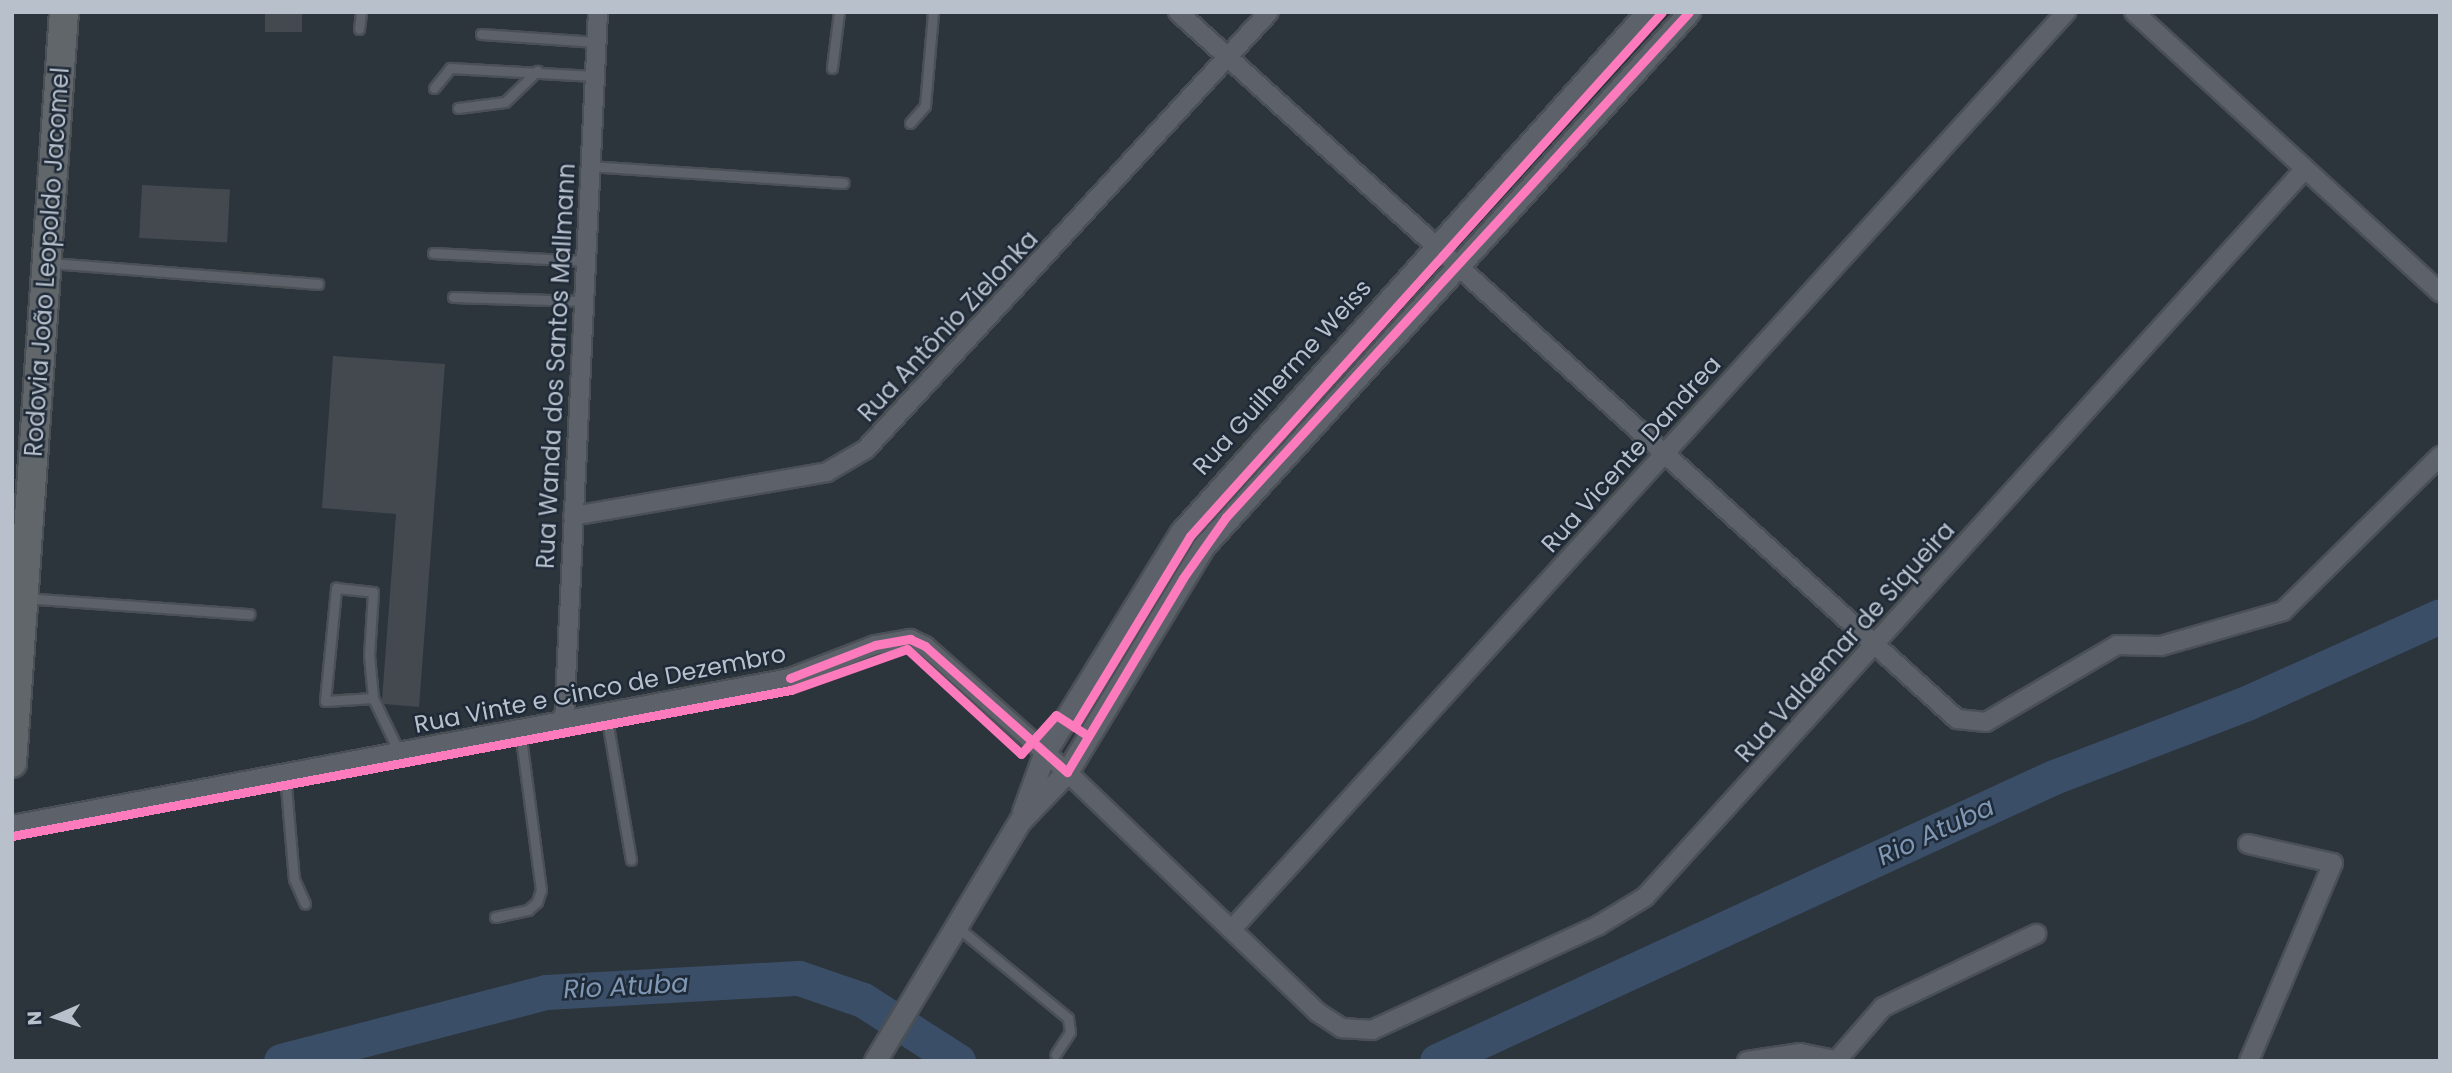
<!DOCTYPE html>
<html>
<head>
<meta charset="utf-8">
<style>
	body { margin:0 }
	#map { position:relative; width:2452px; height:1073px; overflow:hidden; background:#2c343c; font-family:Poppins,sans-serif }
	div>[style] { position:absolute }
	.river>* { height:35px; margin:-17.5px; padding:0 17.5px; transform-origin:17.5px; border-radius:17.5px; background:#3b4e67 }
	.building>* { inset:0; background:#444950; transform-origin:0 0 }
	.roads { filter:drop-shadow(2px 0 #4b5056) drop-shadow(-2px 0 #4b5056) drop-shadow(0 2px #4b5056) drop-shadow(0 -2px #4b5056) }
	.service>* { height:9px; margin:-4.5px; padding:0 4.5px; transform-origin:4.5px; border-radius:4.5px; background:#5d626a }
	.minor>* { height:18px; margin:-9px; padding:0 9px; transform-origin:9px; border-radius:9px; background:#5d626a }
	.tertiary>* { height:21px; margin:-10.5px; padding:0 10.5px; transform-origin:10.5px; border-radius:10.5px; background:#5d626a }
	.trunk>* { height:28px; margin:-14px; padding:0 14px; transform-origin:14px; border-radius:14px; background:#61666a }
	.cycleway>* { height:9px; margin:-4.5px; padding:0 4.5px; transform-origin:4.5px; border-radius:4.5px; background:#fd7abc }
	span { translate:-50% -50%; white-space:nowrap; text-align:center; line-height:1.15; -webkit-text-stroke:5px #1f2a38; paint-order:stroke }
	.street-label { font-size:24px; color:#b8c0cc }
	.water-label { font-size:26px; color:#7f97b3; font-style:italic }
	.frame { position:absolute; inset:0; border:14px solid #b8c0cc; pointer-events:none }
	.north { position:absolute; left:21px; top:982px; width:70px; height:70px; -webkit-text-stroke:5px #1f2a38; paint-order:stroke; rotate:267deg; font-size:19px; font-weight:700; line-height:28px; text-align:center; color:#b8c0cc }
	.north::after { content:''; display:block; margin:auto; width:24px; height:32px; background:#b8c0cc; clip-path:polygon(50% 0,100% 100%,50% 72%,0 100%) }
</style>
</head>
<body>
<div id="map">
	<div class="river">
		<i style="left:281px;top:1061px;width:274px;rotate:-14.6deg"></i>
		<i style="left:546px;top:992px;width:253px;rotate:-3.2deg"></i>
		<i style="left:799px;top:978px;width:68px;rotate:19deg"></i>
		<i style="left:863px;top:1000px;width:113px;rotate:32.7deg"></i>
		<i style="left:1437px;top:1061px;width:679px;rotate:-24.72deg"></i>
		<i style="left:2054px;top:777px;width:209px;rotate:-21deg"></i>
		<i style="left:2249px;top:702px;width:209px;rotate:-24.2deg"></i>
	</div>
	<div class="building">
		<i style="left:265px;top:12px;width:37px;height:20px"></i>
		<i style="left:142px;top:185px;width:88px;height:53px;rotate:3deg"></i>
		<i style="clip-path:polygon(333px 356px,445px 364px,419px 707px,384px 704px,382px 700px,396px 514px,322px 508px)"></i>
	</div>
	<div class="roads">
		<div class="service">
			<i style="left:359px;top:29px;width:17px;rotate:-83deg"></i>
			<i style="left:481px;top:34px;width:115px;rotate:4deg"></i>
			<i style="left:832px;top:68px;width:56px;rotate:-82.9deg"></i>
			<i style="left:434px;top:88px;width:26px;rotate:-51deg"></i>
			<i style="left:450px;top:68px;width:144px;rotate:3.2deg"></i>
			<i style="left:458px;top:108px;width:47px;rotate:-7.3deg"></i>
			<i style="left:505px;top:102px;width:45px;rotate:-44.1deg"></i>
			<i style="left:910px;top:123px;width:23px;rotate:-49deg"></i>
			<i style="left:925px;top:106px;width:94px;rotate:-85.1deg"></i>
			<i style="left:589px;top:166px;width:255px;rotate:3.8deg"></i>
			<i style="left:433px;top:253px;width:152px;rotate:3deg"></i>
			<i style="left:52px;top:263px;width:267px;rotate:4.5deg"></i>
			<i style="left:453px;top:297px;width:130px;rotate:1.8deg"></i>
			<i style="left:25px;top:598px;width:225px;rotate:4.1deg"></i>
			<i style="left:373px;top:698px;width:48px;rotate:176.4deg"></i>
			<i style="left:325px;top:701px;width:114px;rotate:-84.4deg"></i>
			<i style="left:336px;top:588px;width:37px;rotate:6deg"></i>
			<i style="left:373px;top:592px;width:63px;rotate:93.6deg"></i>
			<i style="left:369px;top:655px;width:43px;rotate:84.7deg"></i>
			<i style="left:373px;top:698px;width:60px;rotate:64.3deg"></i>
			<i style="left:606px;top:714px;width:148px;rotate:80.3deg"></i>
			<i style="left:285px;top:775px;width:104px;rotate:85.1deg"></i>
			<i style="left:294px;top:879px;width:27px;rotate:66deg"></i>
			<i style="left:495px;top:917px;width:34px;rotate:-12deg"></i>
			<i style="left:528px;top:910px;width:12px;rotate:-42deg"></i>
			<i style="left:537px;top:902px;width:13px;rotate:-72deg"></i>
			<i style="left:541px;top:890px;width:161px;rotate:-97.5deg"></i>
			<i style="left:956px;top:926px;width:145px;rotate:39.4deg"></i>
			<i style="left:1068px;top:1018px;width:14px;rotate:82deg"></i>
			<i style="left:1070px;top:1032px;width:27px;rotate:123deg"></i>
		</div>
		<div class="minor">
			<i style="left:1178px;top:12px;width:1052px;rotate:42.23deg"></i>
			<i style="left:1957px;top:719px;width:29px;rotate:6deg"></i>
			<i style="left:1986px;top:722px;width:152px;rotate:-30.4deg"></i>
			<i style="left:2117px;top:645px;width:44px;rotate:1.3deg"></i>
			<i style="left:2161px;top:646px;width:127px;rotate:-16deg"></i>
			<i style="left:2283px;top:611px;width:221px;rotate:-44.6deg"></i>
			<i style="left:2134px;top:12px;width:415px;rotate:42.5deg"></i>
			<i style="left:573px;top:516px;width:258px;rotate:-9.8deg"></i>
			<i style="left:827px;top:472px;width:45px;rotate:-30.5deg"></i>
			<i style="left:866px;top:449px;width:594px;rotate:-47.32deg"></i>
			<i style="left:564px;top:722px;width:711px;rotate:-87.26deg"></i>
			<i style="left:12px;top:825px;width:792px;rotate:-10.7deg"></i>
			<i style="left:790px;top:678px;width:91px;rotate:-21.2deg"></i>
			<i style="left:875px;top:645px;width:36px;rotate:-10deg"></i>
			<i style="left:910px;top:639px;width:17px;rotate:25deg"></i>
			<i style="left:925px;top:646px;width:190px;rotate:41.6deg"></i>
			<i style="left:1067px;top:772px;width:347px;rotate:43.8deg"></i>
			<i style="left:1317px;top:1012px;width:30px;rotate:33deg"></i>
			<i style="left:1342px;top:1028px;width:30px;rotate:4deg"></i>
			<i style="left:1372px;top:1030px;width:250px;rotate:-24.8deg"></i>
			<i style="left:1599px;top:925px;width:54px;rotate:-31.3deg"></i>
			<i style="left:1645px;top:897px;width:981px;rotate:-47.81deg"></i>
			<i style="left:2248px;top:844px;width:87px;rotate:12.6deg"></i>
			<i style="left:2333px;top:863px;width:215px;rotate:113deg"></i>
			<i style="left:1232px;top:929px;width:1240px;rotate:-47.71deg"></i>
			<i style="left:1837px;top:1060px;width:70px;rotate:-49deg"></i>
			<i style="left:1883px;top:1007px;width:170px;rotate:-25.5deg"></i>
			<i style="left:1747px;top:1061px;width:54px;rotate:-8.6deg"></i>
			<i style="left:1800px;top:1053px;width:41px;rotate:11.3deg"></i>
		</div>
		<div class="tertiary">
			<i style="left:1023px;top:812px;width:64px;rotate:-69.9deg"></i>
			<i style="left:1045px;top:752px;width:259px;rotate:-58.3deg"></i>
			<i style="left:1181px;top:532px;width:698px;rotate:-48.13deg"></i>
			<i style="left:875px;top:1061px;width:280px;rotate:-58.9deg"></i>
			<i style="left:1020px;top:821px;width:68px;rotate:-46.2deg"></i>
			<i style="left:1067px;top:772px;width:263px;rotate:-58.8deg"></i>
			<i style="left:1203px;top:547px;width:723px;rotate:-47.75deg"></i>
		</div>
		<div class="trunk">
			<i style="left:12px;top:763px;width:753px;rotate:-86.04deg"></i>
		</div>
	</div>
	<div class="cycleway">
		<i style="left:790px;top:678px;width:91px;rotate:-21.2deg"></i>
		<i style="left:875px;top:645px;width:36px;rotate:-10deg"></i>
		<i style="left:910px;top:639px;width:17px;rotate:25deg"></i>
		<i style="left:925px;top:646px;width:190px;rotate:41.6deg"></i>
		<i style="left:1067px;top:772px;width:226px;rotate:-59.1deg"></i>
		<i style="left:1183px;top:578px;width:75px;rotate:-54.8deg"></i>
		<i style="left:1226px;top:517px;width:685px;rotate:-47.48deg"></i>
		<i style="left:1074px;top:727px;width:223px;rotate:-58.7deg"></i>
		<i style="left:1190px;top:536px;width:705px;rotate:-47.99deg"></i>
		<i style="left:12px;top:836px;width:793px;rotate:-10.62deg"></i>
		<i style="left:791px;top:690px;width:123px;rotate:-19.5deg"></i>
		<i style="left:907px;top:649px;width:155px;rotate:42.6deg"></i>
		<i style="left:1021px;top:754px;width:52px;rotate:-48.1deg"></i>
		<i style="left:1056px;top:715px;width:38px;rotate:33deg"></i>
	</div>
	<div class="street-label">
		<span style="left:47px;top:262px;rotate:-86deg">Rodovia João Leopoldo Jacomel</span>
		<span style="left:948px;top:326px;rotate:-47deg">Rua Antônio Zielonka</span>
		<span style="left:556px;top:366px;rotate:-87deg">Rua Wanda dos Santos Mallmann</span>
		<span style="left:1282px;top:377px;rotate:-48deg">Rua Guilherme Weiss</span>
		<span style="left:1631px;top:454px;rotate:-48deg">Rua Vicente Dandrea</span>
		<span style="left:1845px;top:642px;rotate:-48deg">Rua Valdemar de Siqueira</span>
		<span style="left:600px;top:689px;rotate:-11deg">Rua Vinte e Cinco de Dezembro</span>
	</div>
	<div class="water-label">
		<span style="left:1936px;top:832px;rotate:-25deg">Rio Atuba</span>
		<span style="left:626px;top:987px;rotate:-3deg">Rio Atuba</span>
	</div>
	<div class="frame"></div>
	<div class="north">N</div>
</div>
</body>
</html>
